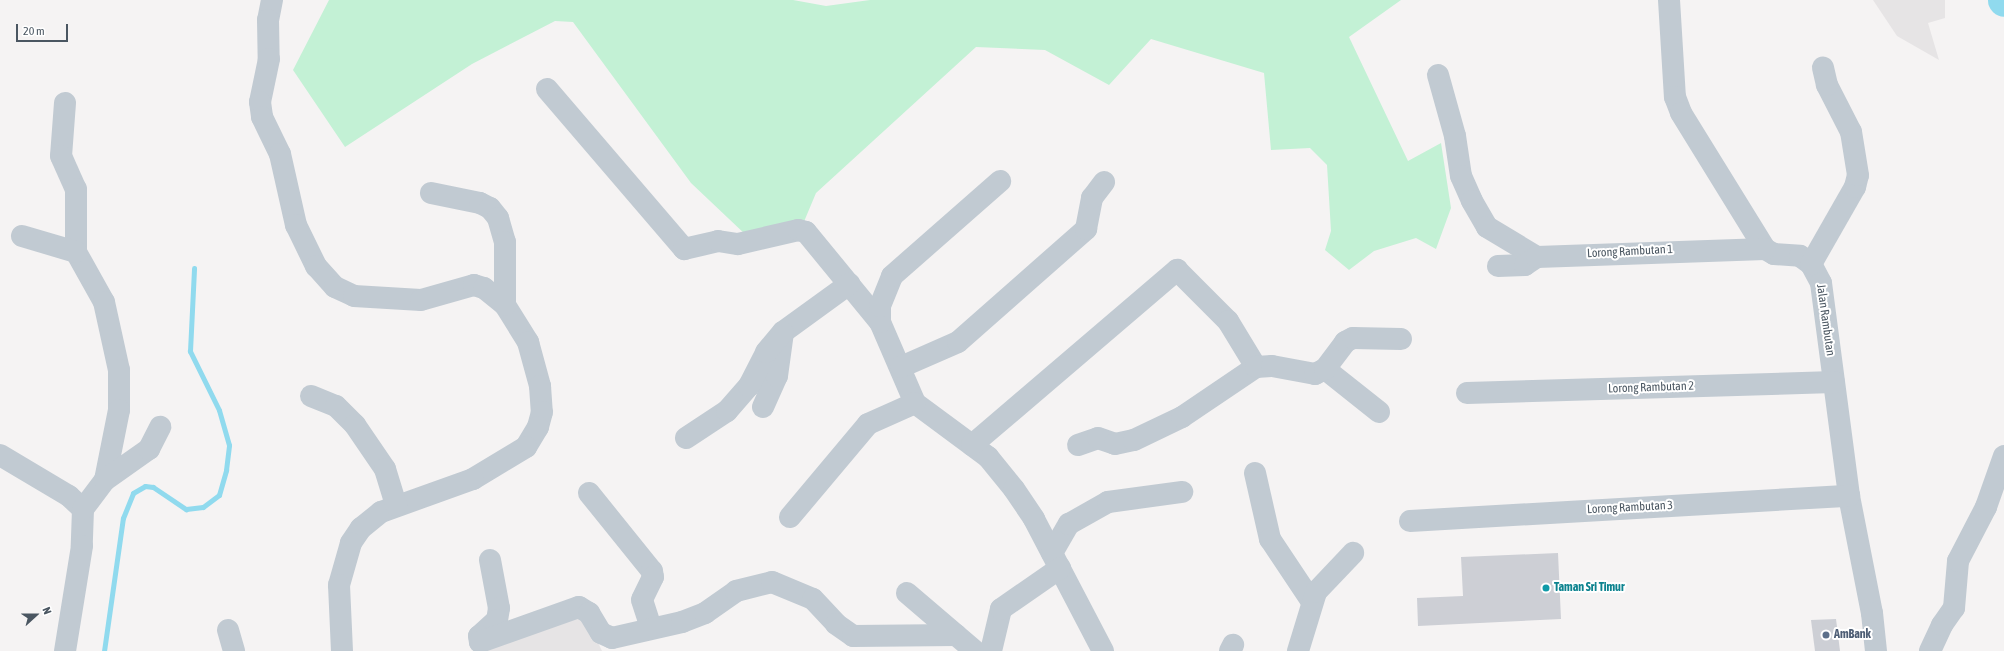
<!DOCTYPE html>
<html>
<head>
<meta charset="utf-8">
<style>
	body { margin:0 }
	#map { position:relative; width:2004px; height:651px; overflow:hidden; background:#f5f3f3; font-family:"Asap Condensed",sans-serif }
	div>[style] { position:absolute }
	.education>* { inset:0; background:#e6e4e5 }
	.green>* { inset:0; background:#c3f1d5 }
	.stream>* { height:5px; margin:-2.5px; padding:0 2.5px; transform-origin:2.5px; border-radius:2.5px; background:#90daee }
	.river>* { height:31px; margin:-15.5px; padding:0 15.5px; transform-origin:15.5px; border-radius:15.5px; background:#90daee }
	.building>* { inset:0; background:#cdcfd5 }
	.minor>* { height:22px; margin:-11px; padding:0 11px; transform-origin:11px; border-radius:11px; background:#c1cad2 }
	.dots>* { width:11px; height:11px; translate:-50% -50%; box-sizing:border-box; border:2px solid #fff; border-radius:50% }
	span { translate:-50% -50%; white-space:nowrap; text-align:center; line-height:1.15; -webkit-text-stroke:4px #fff; paint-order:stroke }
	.street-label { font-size:12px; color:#4a5661 }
	.culture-label { font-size:12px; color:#0d838f; font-weight:700 }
	.left { translate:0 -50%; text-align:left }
	.service-label { font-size:12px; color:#4e5e75; font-weight:700 }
	.north { position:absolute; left:16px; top:595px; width:40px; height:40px; -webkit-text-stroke:3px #fff; paint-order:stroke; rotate:69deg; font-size:11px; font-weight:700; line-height:16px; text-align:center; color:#4a5661 }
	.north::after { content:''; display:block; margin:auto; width:14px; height:18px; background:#4a5661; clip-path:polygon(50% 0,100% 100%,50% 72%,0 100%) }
	.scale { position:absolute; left:16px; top:24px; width:52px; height:18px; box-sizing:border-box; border:2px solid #4a5661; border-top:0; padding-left:5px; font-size:12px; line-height:14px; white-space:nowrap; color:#4a5661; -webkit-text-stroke:3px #fff; paint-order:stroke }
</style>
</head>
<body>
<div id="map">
	<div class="education">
		<i style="clip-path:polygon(1873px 0,1945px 0,1945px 18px,1928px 23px,1939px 60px,1897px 36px)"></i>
		<i style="clip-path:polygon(584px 613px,602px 651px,475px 651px)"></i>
	</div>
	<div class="green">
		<i style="clip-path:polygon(329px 0,793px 0,826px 6px,870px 0,1401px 0,1349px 37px,1408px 161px,1441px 143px,1451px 208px,1436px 249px,1416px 238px,1374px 251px,1349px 270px,1325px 250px,1331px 231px,1327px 165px,1310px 148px,1271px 150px,1264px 73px,1151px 39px,1109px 85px,1045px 50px,976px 47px,816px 193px,803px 224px,747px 236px,691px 183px,573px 22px,555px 21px,472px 64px,345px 147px,293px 70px)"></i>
	</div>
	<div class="stream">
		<i style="left:104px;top:651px;width:134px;rotate:-81.9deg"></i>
		<i style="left:123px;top:518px;width:27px;rotate:-68deg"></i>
		<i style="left:133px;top:493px;width:14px;rotate:-30deg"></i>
		<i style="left:145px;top:486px;width:8px;rotate:7deg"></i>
		<i style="left:153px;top:487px;width:40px;rotate:34deg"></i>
		<i style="left:186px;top:509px;width:17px;rotate:-7deg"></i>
		<i style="left:203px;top:507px;width:20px;rotate:-37deg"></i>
		<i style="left:219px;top:495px;width:26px;rotate:-74deg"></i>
		<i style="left:226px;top:470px;width:25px;rotate:-83deg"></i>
		<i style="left:229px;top:445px;width:36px;rotate:-106deg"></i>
		<i style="left:219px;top:410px;width:66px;rotate:-116.2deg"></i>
		<i style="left:190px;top:351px;width:83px;rotate:-87.2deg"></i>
	</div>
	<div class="river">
		<i style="left:2003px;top:0;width:1px;rotate:45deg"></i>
	</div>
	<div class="building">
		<i style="clip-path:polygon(1558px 553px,1561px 619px,1418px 626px,1417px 598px,1463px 596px,1461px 557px)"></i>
		<i style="clip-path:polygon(1836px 619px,1840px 651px,1815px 651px,1811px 620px)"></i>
	</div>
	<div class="minor">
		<i style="left:272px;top:0;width:20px;rotate:101deg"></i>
		<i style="left:268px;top:20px;width:39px;rotate:89deg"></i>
		<i style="left:269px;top:59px;width:44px;rotate:101.8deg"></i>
		<i style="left:260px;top:102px;width:15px;rotate:82deg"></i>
		<i style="left:262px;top:117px;width:41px;rotate:64.1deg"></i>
		<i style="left:280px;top:154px;width:73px;rotate:77.3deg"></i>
		<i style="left:296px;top:225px;width:46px;rotate:64deg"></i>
		<i style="left:316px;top:266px;width:28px;rotate:48deg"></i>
		<i style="left:335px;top:287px;width:21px;rotate:25deg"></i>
		<i style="left:354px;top:296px;width:67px;rotate:3.4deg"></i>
		<i style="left:421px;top:300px;width:55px;rotate:-15.8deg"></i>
		<i style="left:474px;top:285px;width:10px;rotate:17deg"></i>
		<i style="left:484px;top:288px;width:27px;rotate:39deg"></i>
		<i style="left:505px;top:305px;width:44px;rotate:58.1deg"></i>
		<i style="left:528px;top:342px;width:46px;rotate:74.7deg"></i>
		<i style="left:540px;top:386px;width:26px;rotate:86deg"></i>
		<i style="left:542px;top:412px;width:16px;rotate:105deg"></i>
		<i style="left:538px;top:427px;width:23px;rotate:121deg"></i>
		<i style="left:526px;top:447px;width:62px;rotate:148.9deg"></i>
		<i style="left:473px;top:479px;width:98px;rotate:160.3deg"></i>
		<i style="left:381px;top:512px;width:26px;rotate:141deg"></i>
		<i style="left:361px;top:528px;width:18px;rotate:124deg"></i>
		<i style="left:351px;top:543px;width:44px;rotate:105.9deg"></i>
		<i style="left:339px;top:585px;width:66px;rotate:87.4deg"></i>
		<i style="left:1669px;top:0;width:97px;rotate:86.5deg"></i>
		<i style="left:1675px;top:97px;width:17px;rotate:69deg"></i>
		<i style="left:1681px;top:113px;width:160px;rotate:58.3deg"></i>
		<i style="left:1765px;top:249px;width:10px;rotate:29deg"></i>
		<i style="left:1774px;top:254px;width:26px;rotate:4deg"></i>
		<i style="left:1800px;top:256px;width:14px;rotate:36deg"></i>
		<i style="left:1811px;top:264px;width:21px;rotate:62deg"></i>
		<i style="left:1821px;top:283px;width:215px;rotate:82.5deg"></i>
		<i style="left:1849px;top:496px;width:119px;rotate:78.9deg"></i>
		<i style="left:1872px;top:613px;width:38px;rotate:84deg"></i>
		<i style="left:1438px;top:75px;width:63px;rotate:74.4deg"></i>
		<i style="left:1455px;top:136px;width:40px;rotate:81.5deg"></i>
		<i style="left:1461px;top:176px;width:27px;rotate:66deg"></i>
		<i style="left:1472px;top:201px;width:30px;rotate:60deg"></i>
		<i style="left:1487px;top:227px;width:58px;rotate:31deg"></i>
		<i style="left:547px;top:89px;width:211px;rotate:49.4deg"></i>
		<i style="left:684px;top:249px;width:35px;rotate:-13deg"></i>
		<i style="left:718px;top:241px;width:20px;rotate:9deg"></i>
		<i style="left:738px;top:244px;width:62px;rotate:-13.1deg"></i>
		<i style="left:798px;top:230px;width:8px;rotate:14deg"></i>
		<i style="left:806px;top:232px;width:117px;rotate:50.6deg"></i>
		<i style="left:880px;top:322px;width:88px;rotate:66.6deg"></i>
		<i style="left:915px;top:403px;width:91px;rotate:36.5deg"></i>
		<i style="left:988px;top:457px;width:41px;rotate:50.9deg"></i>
		<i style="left:1014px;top:489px;width:36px;rotate:56deg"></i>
		<i style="left:1034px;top:519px;width:149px;rotate:62.4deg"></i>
		<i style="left:65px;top:103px;width:53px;rotate:94.3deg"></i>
		<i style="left:61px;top:156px;width:36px;rotate:66deg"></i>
		<i style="left:76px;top:189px;width:63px;rotate:90deg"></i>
		<i style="left:76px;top:252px;width:57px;rotate:60.8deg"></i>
		<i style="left:104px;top:302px;width:70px;rotate:77.6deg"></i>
		<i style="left:119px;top:370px;width:40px;rotate:90deg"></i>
		<i style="left:119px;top:410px;width:71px;rotate:101.3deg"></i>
		<i style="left:431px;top:193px;width:50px;rotate:11.5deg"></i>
		<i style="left:480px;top:203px;width:11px;rotate:27deg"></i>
		<i style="left:490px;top:208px;width:13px;rotate:51deg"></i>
		<i style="left:498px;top:218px;width:25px;rotate:74deg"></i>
		<i style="left:505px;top:242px;width:63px;rotate:90deg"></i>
		<i style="left:22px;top:236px;width:56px;rotate:16.5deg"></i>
		<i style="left:1811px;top:264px;width:89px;rotate:-60.3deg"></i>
		<i style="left:1855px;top:187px;width:12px;rotate:-76deg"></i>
		<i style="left:1858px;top:175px;width:44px;rotate:-99.2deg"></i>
		<i style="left:1851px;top:132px;width:53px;rotate:-117.1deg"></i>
		<i style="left:1827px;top:85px;width:18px;rotate:-103deg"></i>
		<i style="left:1498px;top:266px;width:27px;rotate:-2deg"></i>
		<i style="left:1525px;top:265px;width:14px;rotate:-34deg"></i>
		<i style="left:1537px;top:257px;width:228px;rotate:-2deg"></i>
		<i style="left:880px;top:322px;width:16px;rotate:-90deg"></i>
		<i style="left:880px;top:306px;width:32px;rotate:-68deg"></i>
		<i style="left:892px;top:276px;width:144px;rotate:-41.3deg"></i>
		<i style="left:901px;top:367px;width:62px;rotate:-23.7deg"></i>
		<i style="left:958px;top:342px;width:171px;rotate:-41.4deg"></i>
		<i style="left:1086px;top:229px;width:32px;rotate:-79deg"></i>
		<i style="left:1092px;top:198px;width:20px;rotate:-53deg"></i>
		<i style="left:1325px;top:369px;width:69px;rotate:38.5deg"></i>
		<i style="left:1467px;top:393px;width:367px;rotate:-1.7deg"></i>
		<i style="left:311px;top:396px;width:27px;rotate:22deg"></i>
		<i style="left:336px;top:406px;width:27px;rotate:45deg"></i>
		<i style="left:355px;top:425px;width:53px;rotate:55.7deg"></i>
		<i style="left:385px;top:469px;width:38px;rotate:73deg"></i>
		<i style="left:763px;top:407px;width:34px;rotate:-66deg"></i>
		<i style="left:777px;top:376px;width:44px;rotate:-82.2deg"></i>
		<i style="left:783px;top:332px;width:82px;rotate:-36deg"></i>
		<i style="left:686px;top:438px;width:49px;rotate:-33.4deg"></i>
		<i style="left:727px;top:411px;width:33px;rotate:-49deg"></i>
		<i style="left:749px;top:386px;width:38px;rotate:-63deg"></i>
		<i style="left:766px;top:352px;width:26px;rotate:-50deg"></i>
		<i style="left:972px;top:445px;width:270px;rotate:-40.5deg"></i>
		<i style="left:1177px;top:270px;width:72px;rotate:45deg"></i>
		<i style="left:1228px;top:321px;width:54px;rotate:58.7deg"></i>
		<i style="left:1078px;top:445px;width:21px;rotate:-19deg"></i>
		<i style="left:1098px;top:438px;width:18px;rotate:19deg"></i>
		<i style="left:1115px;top:444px;width:19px;rotate:-12deg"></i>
		<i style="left:1134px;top:440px;width:53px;rotate:-25.6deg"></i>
		<i style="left:1182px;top:417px;width:89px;rotate:-34deg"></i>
		<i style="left:1256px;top:367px;width:16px;rotate:-4deg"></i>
		<i style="left:1272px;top:366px;width:44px;rotate:10.5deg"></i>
		<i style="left:1315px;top:374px;width:11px;rotate:-27deg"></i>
		<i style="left:1325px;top:369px;width:34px;rotate:-53deg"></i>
		<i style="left:1345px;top:342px;width:9px;rotate:-27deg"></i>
		<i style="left:1353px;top:338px;width:48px;rotate:1.2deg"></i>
		<i style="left:0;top:455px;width:80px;rotate:30.7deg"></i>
		<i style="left:69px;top:496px;width:19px;rotate:43deg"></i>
		<i style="left:83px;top:509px;width:37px;rotate:92deg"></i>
		<i style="left:82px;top:546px;width:106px;rotate:99.2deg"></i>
		<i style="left:1255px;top:473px;width:68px;rotate:77.2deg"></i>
		<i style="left:1270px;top:539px;width:76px;rotate:56.3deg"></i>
		<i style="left:589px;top:493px;width:100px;rotate:51.1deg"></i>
		<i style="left:652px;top:571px;width:6px;rotate:81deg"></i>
		<i style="left:653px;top:577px;width:25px;rotate:116deg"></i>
		<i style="left:642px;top:600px;width:28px;rotate:72deg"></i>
		<i style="left:83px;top:509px;width:36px;rotate:-53deg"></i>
		<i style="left:105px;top:480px;width:54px;rotate:-35.2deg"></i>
		<i style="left:149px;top:449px;width:25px;rotate:-63deg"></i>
		<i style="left:790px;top:517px;width:121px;rotate:-50deg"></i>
		<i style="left:868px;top:424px;width:51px;rotate:-24.1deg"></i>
		<i style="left:1410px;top:521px;width:440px;rotate:-3.3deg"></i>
		<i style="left:1052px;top:553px;width:34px;rotate:-60deg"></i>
		<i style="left:1069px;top:524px;width:45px;rotate:-29.4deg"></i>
		<i style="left:1108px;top:502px;width:75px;rotate:-7.7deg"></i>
		<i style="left:490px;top:560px;width:49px;rotate:79.4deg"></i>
		<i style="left:499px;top:608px;width:12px;rotate:99deg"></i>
		<i style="left:497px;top:620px;width:24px;rotate:138deg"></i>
		<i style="left:479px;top:636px;width:6px;rotate:81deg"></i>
		<i style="left:480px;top:642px;width:105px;rotate:-19.5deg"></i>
		<i style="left:579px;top:607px;width:12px;rotate:31deg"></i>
		<i style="left:589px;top:613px;width:23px;rotate:59deg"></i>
		<i style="left:601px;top:633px;width:12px;rotate:24deg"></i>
		<i style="left:612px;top:638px;width:72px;rotate:-12.9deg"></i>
		<i style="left:682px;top:622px;width:25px;rotate:-21deg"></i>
		<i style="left:705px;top:613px;width:38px;rotate:-35deg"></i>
		<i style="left:736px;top:591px;width:37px;rotate:-14deg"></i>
		<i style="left:772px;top:582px;width:44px;rotate:22.5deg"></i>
		<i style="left:813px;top:599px;width:34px;rotate:47deg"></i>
		<i style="left:836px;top:624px;width:21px;rotate:35deg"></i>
		<i style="left:853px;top:636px;width:103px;rotate:-0.6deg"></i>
		<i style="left:907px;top:593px;width:89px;rotate:40.5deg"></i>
		<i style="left:228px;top:630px;width:22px;rotate:74deg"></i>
		<i style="left:991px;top:651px;width:43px;rotate:-76.6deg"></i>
		<i style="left:1001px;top:609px;width:72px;rotate:-34.8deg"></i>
		<i style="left:1230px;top:651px;width:7px;rotate:-63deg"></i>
		<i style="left:1298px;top:651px;width:62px;rotate:-73deg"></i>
		<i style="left:1316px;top:592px;width:54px;rotate:-46.5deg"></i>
		<i style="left:1930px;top:651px;width:29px;rotate:-65deg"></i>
		<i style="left:1942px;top:625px;width:21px;rotate:-55deg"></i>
		<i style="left:1954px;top:608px;width:47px;rotate:-85.1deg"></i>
		<i style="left:1958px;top:561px;width:61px;rotate:-62.6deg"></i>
		<i style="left:1986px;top:507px;width:54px;rotate:-70.6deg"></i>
	</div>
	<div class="dots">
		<i style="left:1546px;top:588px;background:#0f9aa8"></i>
		<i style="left:1826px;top:635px;background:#5c6f8a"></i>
	</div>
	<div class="street-label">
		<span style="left:1630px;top:252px;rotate:-3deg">Lorong Rambutan 1</span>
		<span style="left:1825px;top:320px;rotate:82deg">Jalan Rambutan</span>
		<span style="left:1651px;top:388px;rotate:-2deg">Lorong Rambutan 2</span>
		<span style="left:1630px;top:508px;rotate:-3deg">Lorong Rambutan 3</span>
	</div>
	<div class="culture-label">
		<span class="left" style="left:1554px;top:588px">Taman Sri Timur</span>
	</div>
	<div class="service-label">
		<span class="left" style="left:1834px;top:635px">AmBank</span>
	</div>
	<div class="north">N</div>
	<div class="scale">20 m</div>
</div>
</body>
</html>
